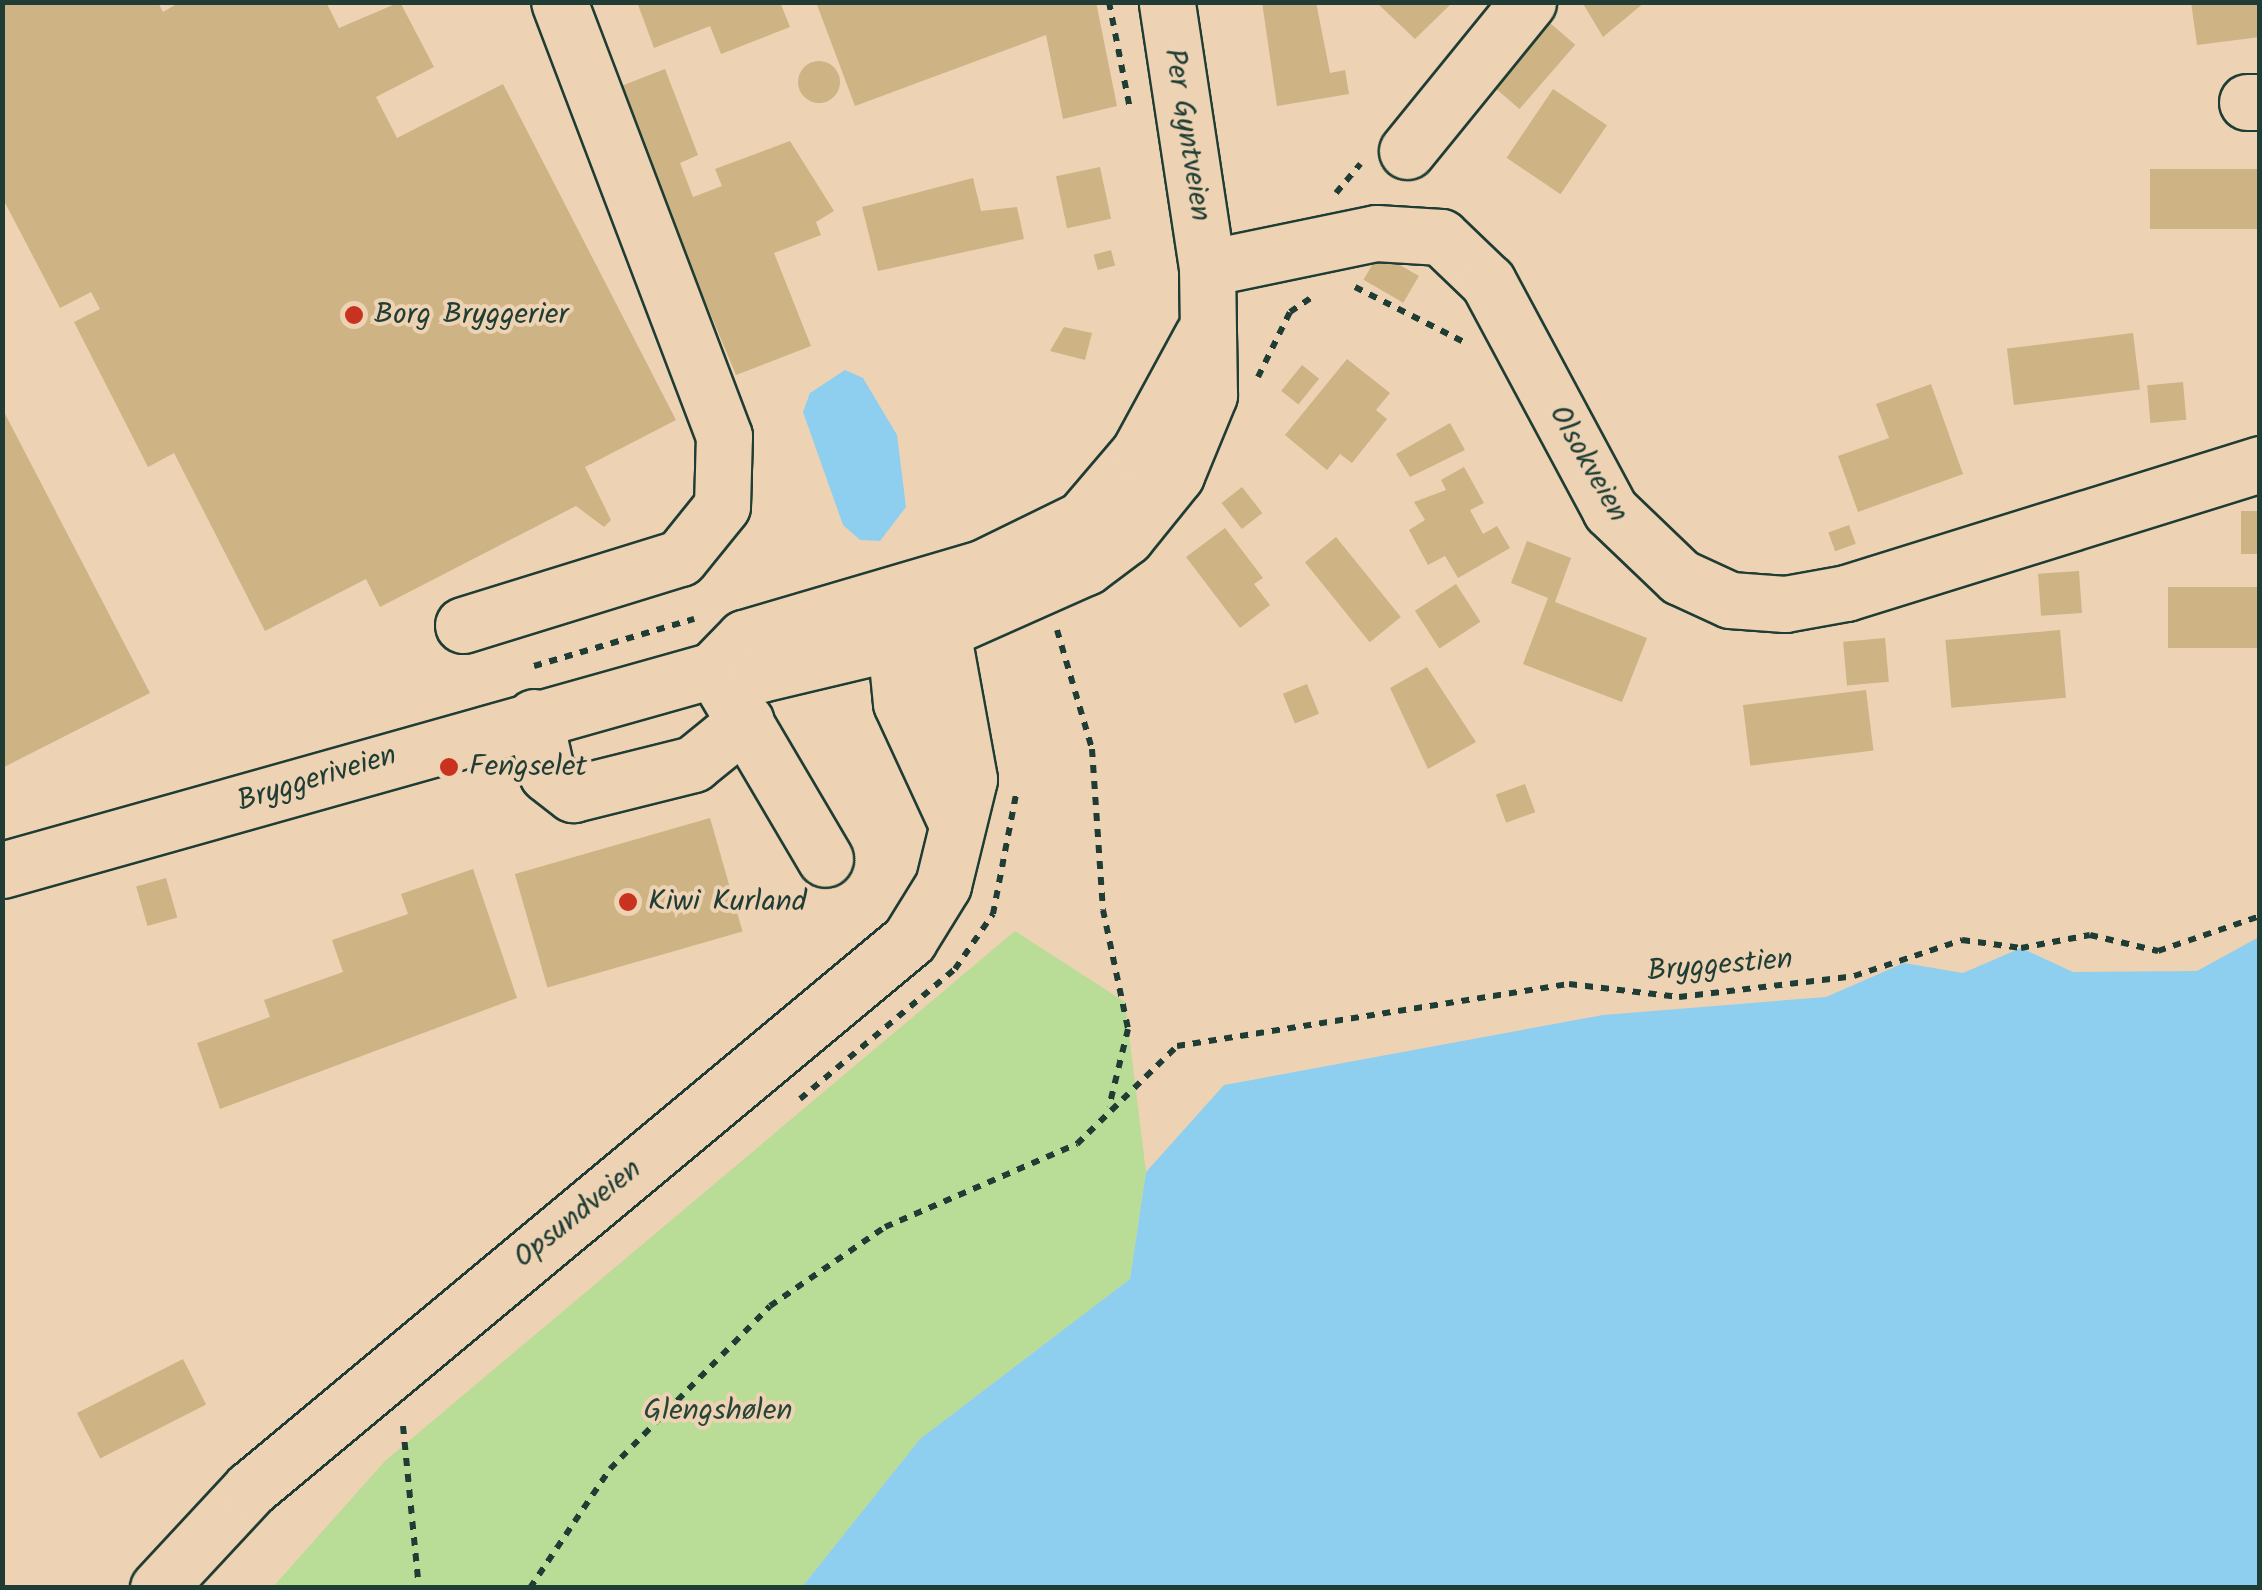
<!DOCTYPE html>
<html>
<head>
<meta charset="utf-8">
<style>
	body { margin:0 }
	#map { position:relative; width:2262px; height:1590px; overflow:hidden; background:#edd3b4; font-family:Kalam,sans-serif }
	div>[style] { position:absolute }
	.green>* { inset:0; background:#b9dc96 }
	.water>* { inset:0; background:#8eceef }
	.building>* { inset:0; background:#ceb384; transform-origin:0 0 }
	.round { border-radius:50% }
	.path>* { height:6px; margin-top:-3px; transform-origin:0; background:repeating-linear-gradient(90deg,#1f3d34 0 8px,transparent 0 16px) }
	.roads { filter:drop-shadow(2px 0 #1f3d34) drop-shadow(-2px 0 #1f3d34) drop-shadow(0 2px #1f3d34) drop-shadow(0 -2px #1f3d34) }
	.minor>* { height:55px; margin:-27.5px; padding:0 27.5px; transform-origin:27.5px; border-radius:27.5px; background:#edd3b4 }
	.major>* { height:55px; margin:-27.5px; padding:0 27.5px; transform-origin:27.5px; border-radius:27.5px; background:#edd3b4 }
	.dots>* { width:28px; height:28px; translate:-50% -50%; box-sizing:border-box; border:5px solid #edd3b4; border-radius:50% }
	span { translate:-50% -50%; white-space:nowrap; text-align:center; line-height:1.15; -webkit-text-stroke:8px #edd3b4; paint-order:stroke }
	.street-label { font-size:30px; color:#1f3d34 }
	.poi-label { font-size:30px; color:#1f3d34 }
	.left { translate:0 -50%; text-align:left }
	.park-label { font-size:30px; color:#274539 }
	.frame { position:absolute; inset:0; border:5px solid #1f3d34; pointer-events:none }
</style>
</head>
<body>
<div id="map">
	<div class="green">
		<i style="clip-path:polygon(1015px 931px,1125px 1002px,1146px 1172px,1130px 1279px,920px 1439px,802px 1587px,272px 1588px,385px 1461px)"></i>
	</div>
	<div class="water">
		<i style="clip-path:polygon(845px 370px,863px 378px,897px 435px,906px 507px,880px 541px,860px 540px,843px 525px,803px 412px,810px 393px)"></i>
		<i style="clip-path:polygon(2259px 937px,2259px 1587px,802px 1587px,920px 1439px,1130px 1279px,1146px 1172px,1224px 1085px,1603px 1015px,1826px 997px,1904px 963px,1963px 973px,2021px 948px,2073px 972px,2197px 971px)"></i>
	</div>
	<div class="building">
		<i style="clip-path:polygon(2px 2px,158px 2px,163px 12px,180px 2px,326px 2px,339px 28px,400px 2px,434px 67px,376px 97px,397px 138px,503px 84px,676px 420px,585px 467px,611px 520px,604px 527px,576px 506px,380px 607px,366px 579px,265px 631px,174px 453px,148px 467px,74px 322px,100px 309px,91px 292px,60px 308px,2px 197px)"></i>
		<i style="clip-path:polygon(637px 2px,780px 2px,790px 27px,721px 54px,710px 26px,654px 48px)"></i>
		<i style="clip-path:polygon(816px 2px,1096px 2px,1117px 106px,1063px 119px,1046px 35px,855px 106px)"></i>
		<i style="clip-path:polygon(1262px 2px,1316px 2px,1330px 73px,1345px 70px,1349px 94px,1277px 106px)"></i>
		<i style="clip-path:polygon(1376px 2px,1453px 2px,1415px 39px)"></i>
		<i style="clip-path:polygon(1582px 2px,1645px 2px,1603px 37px)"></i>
		<i style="clip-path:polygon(2191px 2px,2260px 2px,2260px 37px,2197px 45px)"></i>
		<i style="left:1542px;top:16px;width:44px;height:85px;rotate:41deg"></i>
		<i class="round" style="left:798px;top:61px;width:42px;height:42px"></i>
		<i style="clip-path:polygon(665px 69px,698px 155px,680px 163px,693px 197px,722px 186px,715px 169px,790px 141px,834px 211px,816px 222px,821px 235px,774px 253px,811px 346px,736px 375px,616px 88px)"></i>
		<i style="left:1553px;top:89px;width:65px;height:83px;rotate:34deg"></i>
		<i style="left:1100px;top:167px;width:53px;height:45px;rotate:78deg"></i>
		<i style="left:2260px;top:169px;width:60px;height:110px;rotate:90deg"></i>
		<i style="clip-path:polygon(973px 178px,981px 211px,1017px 207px,1024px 239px,878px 271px,862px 207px)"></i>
		<i style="left:1111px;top:250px;width:16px;height:18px;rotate:75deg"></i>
		<i style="left:1379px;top:253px;width:46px;height:31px;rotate:30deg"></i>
		<i style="clip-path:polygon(1064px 327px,1092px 333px,1085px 360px,1050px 351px)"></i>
		<i style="left:2133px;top:333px;width:57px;height:127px;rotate:83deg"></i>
		<i style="clip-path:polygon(1347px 359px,1390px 393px,1376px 410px,1387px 419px,1352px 463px,1340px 454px,1327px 470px,1285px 435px)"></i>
		<i style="left:1302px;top:365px;width:22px;height:33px;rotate:39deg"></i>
		<i style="left:2183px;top:382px;width:38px;height:36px;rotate:85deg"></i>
		<i style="clip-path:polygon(1931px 384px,1963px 474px,1858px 512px,1838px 456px,1889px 438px,1876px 404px)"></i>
		<i style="clip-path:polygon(2px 408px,150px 693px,2px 768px)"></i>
		<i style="clip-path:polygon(1450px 423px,1465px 450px,1410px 477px,1396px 454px)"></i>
		<i style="clip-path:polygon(1464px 467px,1484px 503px,1470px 510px,1483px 534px,1497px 526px,1510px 548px,1458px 578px,1445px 556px,1428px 565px,1409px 530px,1425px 520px,1414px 502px,1446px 490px,1441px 480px)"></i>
		<i style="left:1242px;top:487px;width:33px;height:26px;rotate:52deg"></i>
		<i style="left:2241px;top:511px;width:19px;height:43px"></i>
		<i style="left:1849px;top:525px;width:20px;height:22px;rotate:70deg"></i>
		<i style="clip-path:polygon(1225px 528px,1263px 578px,1254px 584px,1270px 605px,1240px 628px,1186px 557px)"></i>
		<i style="left:1336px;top:537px;width:103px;height:40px;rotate:51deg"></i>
		<i style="clip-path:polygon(1527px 541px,1571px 558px,1555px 602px,1647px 638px,1622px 702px,1523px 664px,1548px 598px,1511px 583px)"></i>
		<i style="left:2079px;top:571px;width:42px;height:41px;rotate:86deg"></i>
		<i style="left:1456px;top:584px;width:45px;height:49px;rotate:57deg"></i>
		<i style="left:2168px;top:587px;width:92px;height:61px"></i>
		<i style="left:2060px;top:630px;width:68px;height:115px;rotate:85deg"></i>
		<i style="left:1885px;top:638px;width:44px;height:42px;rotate:85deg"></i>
		<i style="clip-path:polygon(1427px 667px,1476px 742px,1428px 769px,1390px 688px)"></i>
		<i style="left:1307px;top:684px;width:32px;height:26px;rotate:68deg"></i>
		<i style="left:1866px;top:690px;width:61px;height:124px;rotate:83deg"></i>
		<i style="left:1525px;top:784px;width:30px;height:31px;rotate:70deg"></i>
		<i style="left:710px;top:818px;width:118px;height:203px;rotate:74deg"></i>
		<i style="clip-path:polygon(473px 869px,517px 998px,220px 1109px,197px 1043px,270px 1017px,264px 1000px,343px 972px,332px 940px,408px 914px,401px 894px)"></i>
		<i style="left:166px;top:878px;width:41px;height:31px;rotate:74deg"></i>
		<i style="left:183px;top:1359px;width:51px;height:119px;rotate:63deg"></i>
	</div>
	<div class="path">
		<i style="left:1109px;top:2px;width:109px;rotate:78.9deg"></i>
		<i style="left:1336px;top:193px;width:38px;rotate:-50deg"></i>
		<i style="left:1355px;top:287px;width:122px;rotate:26.8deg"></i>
		<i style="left:1258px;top:377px;width:72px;rotate:-63.8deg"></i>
		<i style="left:1290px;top:312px;width:25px;rotate:-34deg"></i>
		<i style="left:1057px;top:630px;width:124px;rotate:73.6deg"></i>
		<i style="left:1092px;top:749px;width:161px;rotate:86.1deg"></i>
		<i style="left:1103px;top:910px;width:122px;rotate:78.1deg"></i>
		<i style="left:1128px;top:1029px;width:80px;rotate:103.7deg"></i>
		<i style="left:534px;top:666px;width:167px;rotate:-16.4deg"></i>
		<i style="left:800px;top:1099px;width:202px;rotate:-40deg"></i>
		<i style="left:955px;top:969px;width:67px;rotate:-55.4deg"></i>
		<i style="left:993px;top:914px;width:121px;rotate:-79.1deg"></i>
		<i style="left:403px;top:1426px;width:163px;rotate:84.4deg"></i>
		<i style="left:530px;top:1588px;width:143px;rotate:-56.1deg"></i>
		<i style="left:610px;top:1469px;width:228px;rotate:-45.5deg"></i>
		<i style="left:770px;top:1306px;width:140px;rotate:-34.5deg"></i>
		<i style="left:885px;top:1227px;width:209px;rotate:-23.4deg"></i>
		<i style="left:1077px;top:1144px;width:140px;rotate:-44.4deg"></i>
		<i style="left:1177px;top:1046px;width:397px;rotate:-9deg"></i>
		<i style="left:1569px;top:984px;width:111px;rotate:6.7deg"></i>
		<i style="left:1679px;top:997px;width:176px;rotate:-6.8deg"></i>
		<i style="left:1854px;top:976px;width:114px;rotate:-18.4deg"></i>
		<i style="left:1962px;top:940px;width:60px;rotate:7.7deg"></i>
		<i style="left:2021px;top:948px;width:70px;rotate:-10.7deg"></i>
		<i style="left:2090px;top:935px;width:70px;rotate:13.2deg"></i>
		<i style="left:2158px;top:951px;width:108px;rotate:-18.9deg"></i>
	</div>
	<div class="roads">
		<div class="minor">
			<i style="left:2247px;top:102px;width:13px"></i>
			<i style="left:1407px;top:151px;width:192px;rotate:-50.9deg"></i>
			<i style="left:1207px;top:268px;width:173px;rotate:-11.7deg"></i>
			<i style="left:1376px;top:233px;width:65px;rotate:3.5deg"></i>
			<i style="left:1441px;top:237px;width:65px;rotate:43.8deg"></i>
			<i style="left:1488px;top:282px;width:259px;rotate:61.8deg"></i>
			<i style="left:1610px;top:510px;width:97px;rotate:43.7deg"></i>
			<i style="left:1680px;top:577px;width:55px;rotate:24.7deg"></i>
			<i style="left:1730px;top:600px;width:55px;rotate:4.2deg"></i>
			<i style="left:1785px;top:604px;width:62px;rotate:-10.2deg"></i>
			<i style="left:1846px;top:593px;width:434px;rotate:-17.3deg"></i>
			<i style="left:910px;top:597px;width:47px;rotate:108.4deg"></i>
			<i style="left:895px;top:642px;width:61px;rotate:84.4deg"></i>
			<i style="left:901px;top:703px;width:129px;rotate:65.2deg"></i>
			<i style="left:463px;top:625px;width:227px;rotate:-17.2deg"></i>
			<i style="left:680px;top:558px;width:67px;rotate:-51.1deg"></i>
			<i style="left:722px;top:506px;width:70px;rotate:-88.4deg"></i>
			<i style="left:724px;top:436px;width:464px;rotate:-110.8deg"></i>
			<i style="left:725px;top:689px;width:197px;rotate:59.5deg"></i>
			<i style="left:534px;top:717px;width:58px;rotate:77.2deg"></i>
			<i style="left:547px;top:774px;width:33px;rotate:38deg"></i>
			<i style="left:573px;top:794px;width:124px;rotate:-14deg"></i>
			<i style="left:693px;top:764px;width:68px;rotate:-39.1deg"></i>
			<i style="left:158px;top:1588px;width:135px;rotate:-47.1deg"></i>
			<i style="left:250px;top:1489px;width:858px;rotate:-39.8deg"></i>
			<i style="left:909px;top:940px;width:65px;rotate:-58.3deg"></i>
			<i style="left:943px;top:885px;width:109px;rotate:-76.2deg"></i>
			<i style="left:969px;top:779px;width:150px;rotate:-100.3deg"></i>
			<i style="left:942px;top:631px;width:49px;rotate:-126.6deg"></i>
		</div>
		<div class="major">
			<i style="left:713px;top:670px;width:45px;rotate:-45.9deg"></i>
			<i style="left:744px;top:638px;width:248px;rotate:-16.4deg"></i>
			<i style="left:982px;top:568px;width:111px;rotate:-26.1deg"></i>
			<i style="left:1082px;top:519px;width:88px;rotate:-49.6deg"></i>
			<i style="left:1139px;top:452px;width:132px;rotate:-61.5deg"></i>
			<i style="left:2px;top:870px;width:739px;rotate:-15.71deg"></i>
			<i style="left:713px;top:670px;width:48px;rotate:4.8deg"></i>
			<i style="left:761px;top:674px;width:186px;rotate:-13.4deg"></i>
			<i style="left:942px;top:631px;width:158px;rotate:-24deg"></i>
			<i style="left:1086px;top:567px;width:50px;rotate:-36.9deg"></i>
			<i style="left:1126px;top:537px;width:80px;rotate:-51.1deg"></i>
			<i style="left:1176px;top:475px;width:87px;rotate:-67.6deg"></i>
			<i style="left:1209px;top:395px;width:127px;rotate:-90.9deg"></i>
			<i style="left:1207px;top:268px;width:269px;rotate:-98.6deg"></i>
		</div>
	</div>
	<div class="dots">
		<i style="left:354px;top:315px;background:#c8321e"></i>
		<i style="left:449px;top:767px;background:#c8321e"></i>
		<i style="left:628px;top:902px;background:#c8321e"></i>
	</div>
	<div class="street-label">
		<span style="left:1187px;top:135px;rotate:81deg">Per Gyntveien</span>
		<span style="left:1588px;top:464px;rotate:60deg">Olsokveien</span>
		<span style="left:317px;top:779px;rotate:-17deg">Bryggeriveien</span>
		<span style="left:1720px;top:966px;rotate:-5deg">Bryggestien</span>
		<span style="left:578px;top:1214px;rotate:-39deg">Opsundveien</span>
	</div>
	<div class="poi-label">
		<span class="left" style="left:374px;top:315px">Borg Bryggerier</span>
		<span class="left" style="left:469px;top:767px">Fengselet</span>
		<span class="left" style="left:648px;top:902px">Kiwi Kurland</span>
	</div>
	<div class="park-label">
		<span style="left:718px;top:1411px">Glengshølen</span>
	</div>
	<div class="frame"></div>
</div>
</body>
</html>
